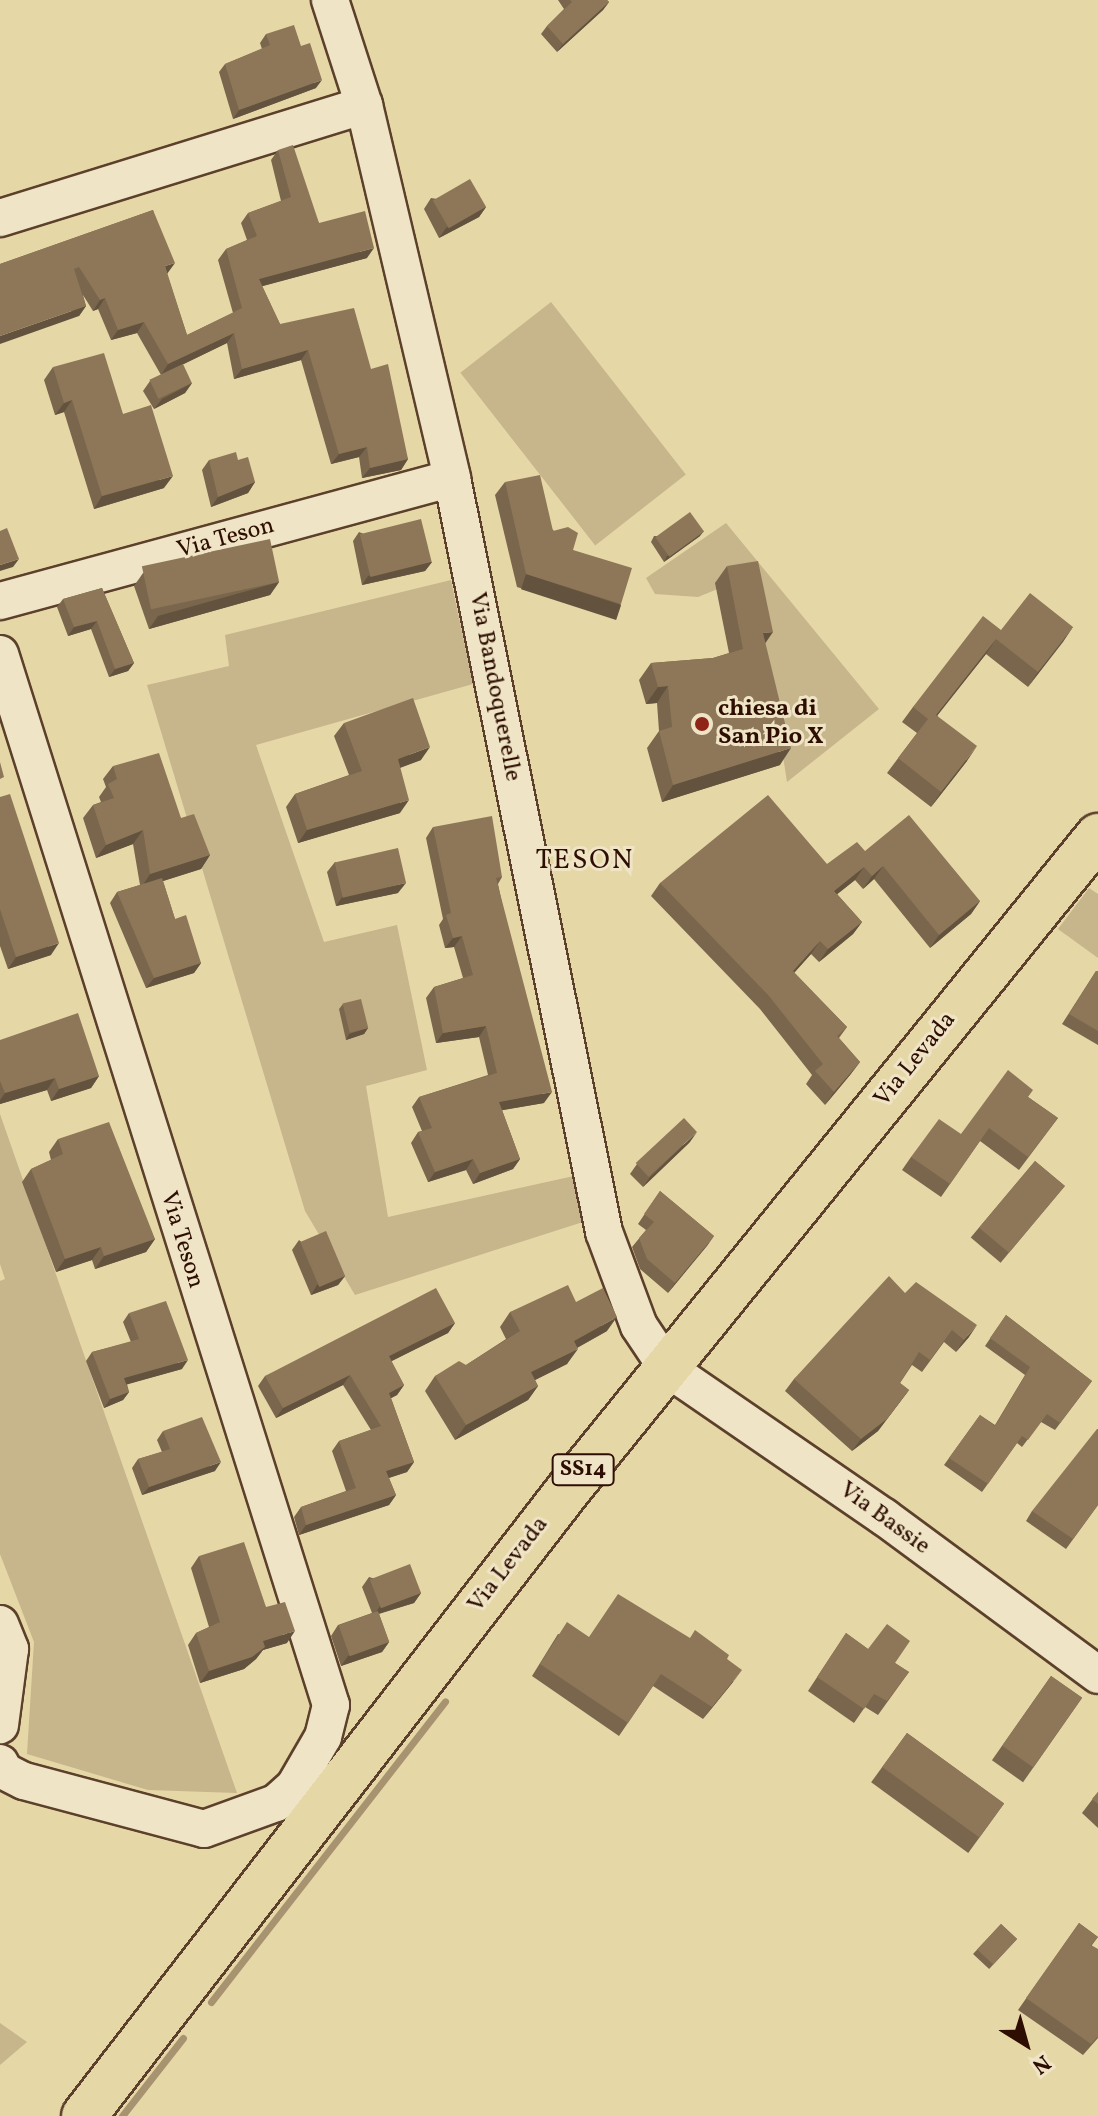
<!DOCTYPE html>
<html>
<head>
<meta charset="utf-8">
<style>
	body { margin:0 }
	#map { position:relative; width:1098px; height:2116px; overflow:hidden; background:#e6d7a7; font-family:Vollkorn,serif }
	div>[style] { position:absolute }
	.green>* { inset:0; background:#c7b58b; transform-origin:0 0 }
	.stream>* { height:7px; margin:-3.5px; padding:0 3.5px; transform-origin:3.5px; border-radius:3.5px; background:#a7936f }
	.roads { filter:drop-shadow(2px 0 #5c402b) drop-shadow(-2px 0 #5c402b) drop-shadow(0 2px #5c402b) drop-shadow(0 -2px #5c402b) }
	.minor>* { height:36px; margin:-18px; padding:0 18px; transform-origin:18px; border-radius:18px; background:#efe5c6 }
	.major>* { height:44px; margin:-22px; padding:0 22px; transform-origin:22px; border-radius:22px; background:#e6d7a7 }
	.wall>* { inset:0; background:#7a664c; transform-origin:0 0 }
	.shaded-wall>* { inset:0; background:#63533e; transform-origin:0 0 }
	.building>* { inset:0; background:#8e7758; transform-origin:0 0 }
	.dots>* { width:22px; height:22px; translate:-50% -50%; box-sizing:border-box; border:4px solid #efe5c6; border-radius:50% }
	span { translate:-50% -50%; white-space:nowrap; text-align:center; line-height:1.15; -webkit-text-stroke:6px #efe5c6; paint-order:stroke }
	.shield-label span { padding:2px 6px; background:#efe5c6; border:2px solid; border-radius:6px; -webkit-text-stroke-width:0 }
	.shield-label { font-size:22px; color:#2e0e02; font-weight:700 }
	.street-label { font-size:24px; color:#2e0e02 }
	.poi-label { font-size:24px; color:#2e0e02; font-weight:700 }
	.left { translate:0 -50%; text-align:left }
	.quarter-label { font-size:28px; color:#2e0e02; letter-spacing:2px }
	.north { position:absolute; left:986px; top:2004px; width:80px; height:80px; -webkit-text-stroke:6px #efe5c6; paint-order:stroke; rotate:143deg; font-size:22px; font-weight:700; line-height:32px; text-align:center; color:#2e0e02 }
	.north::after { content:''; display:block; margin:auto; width:28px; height:36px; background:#2e0e02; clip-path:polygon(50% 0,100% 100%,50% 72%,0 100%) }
</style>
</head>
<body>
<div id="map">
	<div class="green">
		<i style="left:551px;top:302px;width:219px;height:115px;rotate:52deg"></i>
		<i style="clip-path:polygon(726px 523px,879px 709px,787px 782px,756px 582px,735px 582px,698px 597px,655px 594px,646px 578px)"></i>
		<i style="clip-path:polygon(451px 580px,473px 684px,256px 745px,324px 942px,397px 925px,427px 1070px,366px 1086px,388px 1217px,574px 1176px,583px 1222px,355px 1295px,305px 1211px,147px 685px,229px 666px,225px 635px)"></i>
		<i style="clip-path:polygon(1089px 888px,1098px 894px,1098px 958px,1058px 929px)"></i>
		<i style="clip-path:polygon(0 1114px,237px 1793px,148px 1790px,27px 1754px,34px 1642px,0 1554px,0 1281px,5px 1279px,0 1264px)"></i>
		<i style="clip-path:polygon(0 2023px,27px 2042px,0 2065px)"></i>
	</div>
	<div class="stream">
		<i style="left:211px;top:2002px;width:381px;rotate:-52.1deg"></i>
		<i style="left:122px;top:2116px;width:99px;rotate:-52deg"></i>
	</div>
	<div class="roads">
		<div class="minor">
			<i style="left:330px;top:0;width:110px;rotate:72.1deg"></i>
			<i style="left:364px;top:105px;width:383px;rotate:76.7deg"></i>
			<i style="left:452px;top:478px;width:769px;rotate:78.6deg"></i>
			<i style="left:604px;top:1232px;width:100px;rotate:69.6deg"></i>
			<i style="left:639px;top:1326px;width:50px;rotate:56.3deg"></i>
			<i style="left:667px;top:1368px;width:263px;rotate:34.5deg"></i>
			<i style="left:884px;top:1517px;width:266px;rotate:36.4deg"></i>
			<i style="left:0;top:218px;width:381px;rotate:-17.2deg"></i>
			<i style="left:0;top:601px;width:468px;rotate:-15.2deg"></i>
			<i style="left:0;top:654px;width:1102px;rotate:72.52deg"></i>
			<i style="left:331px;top:1705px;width:33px;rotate:104deg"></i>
			<i style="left:323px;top:1737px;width:58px;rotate:120.1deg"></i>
			<i style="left:294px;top:1787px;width:34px;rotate:45deg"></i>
			<i style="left:0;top:1624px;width:27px;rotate:68deg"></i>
			<i style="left:10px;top:1649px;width:77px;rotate:97.5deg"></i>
			<i style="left:0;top:1763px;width:9px;rotate:63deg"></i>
			<i style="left:4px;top:1771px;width:22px;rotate:27deg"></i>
			<i style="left:24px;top:1781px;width:186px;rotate:14.9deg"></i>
			<i style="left:204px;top:1829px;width:77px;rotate:-19.9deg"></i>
			<i style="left:276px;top:1803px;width:24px;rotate:-42deg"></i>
		</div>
		<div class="major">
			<i style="left:84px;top:2116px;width:791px;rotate:-52.29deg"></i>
			<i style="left:568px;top:1490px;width:842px;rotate:-50.98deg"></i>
		</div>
	</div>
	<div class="wall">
		<i style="clip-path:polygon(558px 0,607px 0,609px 2px,603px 10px,557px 52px,541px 34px,547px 26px,564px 9px)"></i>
		<i style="clip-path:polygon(266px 34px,301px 46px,316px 88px,233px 119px,219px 72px,225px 64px,262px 49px,260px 43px)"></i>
		<i style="clip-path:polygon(278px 150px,319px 223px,367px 258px,262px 286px,280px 324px,371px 369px,408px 459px,401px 470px,362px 478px,359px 457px,331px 464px,301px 360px,234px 379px,227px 343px,161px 375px,137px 333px,111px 340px,98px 309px,93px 311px,83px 295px,86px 306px,79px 316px,0 264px,153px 210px,167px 274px,187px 335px,233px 313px,218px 260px,226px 249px,247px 240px,241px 223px,248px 213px,281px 201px,271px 160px)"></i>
		<i style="clip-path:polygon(431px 198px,486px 207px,479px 217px,439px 238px,424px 209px)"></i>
		<i style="clip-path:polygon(53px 367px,123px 414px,164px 488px,94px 509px,64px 412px,55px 415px,44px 380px)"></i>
		<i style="clip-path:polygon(150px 381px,192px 383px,185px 393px,154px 409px,143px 391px)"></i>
		<i style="clip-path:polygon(209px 460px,238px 460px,255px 482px,248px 493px,211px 507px,202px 470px)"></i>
		<i style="clip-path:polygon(505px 482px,573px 550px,621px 604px,612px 617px,517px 587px,495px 495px)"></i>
		<i style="clip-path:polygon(359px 532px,432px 562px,425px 571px,362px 585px,353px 541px)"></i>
		<i style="clip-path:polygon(654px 536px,700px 536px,664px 562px,651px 542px)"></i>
		<i style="clip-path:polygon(727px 566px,765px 643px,780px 765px,662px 802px,647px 748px,659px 731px,657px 703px,646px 704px,639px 680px,651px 663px,713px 658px,729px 653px,715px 583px)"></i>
		<i style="clip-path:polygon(143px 573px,279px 582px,270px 595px,149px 629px,134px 586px)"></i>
		<i style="clip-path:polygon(102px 588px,134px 663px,128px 671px,109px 677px,91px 629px,68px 636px,57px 607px,63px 599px)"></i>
		<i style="clip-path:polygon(1073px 627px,1028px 687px,986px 654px,937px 715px,967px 761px,931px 807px,887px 773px,917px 733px,902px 722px,913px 707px,1001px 630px)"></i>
		<i style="clip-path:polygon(344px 723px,421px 760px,400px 768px,400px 813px,298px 843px,286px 807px,295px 794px,349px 775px,334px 736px)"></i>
		<i style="clip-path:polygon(113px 766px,181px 818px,210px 855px,201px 869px,163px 881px,175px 919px,201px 963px,194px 973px,146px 988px,110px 903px,117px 892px,140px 885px,133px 844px,96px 858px,83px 818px,93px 805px,101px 802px,99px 797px,106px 787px,103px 779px)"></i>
		<i style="clip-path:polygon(0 797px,51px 955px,8px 969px,0 946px)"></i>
		<i style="clip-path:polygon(433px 827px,502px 877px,498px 884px,544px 1103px,502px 1110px,520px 1159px,513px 1169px,473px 1184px,466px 1170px,428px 1182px,411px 1143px,418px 1132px,422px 1131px,412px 1107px,419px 1097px,488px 1075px,479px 1037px,436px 1043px,426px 998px,434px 987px,463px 978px,454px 947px,445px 948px,439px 925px,443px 919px,426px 838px)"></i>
		<i style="clip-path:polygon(865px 851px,980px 901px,971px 914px,930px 948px,874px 879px,863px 889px,855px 880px,837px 894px,862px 922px,853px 934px,819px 962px,811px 954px,794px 973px,847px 1027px,839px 1038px,860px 1062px,850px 1075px,825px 1105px,806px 1084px,812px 1075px,760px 1009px,651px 896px,660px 883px,827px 864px)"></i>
		<i style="clip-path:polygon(335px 862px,398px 893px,336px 906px,327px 872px)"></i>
		<i style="clip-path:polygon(1096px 971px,1098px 971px,1098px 1045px,1062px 1024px)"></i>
		<i style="clip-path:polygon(343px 1004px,368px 1028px,364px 1034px,346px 1040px,339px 1009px)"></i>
		<i style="clip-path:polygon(0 1040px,99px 1076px,91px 1088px,51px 1101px,47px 1090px,0 1104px)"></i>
		<i style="clip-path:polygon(1028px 1097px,1058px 1118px,1019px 1170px,980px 1141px,941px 1197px,902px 1170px,911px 1157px,961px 1134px)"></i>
		<i style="clip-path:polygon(58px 1139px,155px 1239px,146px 1252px,95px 1269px,92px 1260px,56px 1272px,22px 1182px,31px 1169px,51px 1160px,49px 1152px)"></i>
		<i style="clip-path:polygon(690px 1142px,643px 1187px,630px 1174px,637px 1164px)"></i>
		<i style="left:1035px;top:1161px;width:39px;height:100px;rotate:40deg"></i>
		<i style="clip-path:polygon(660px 1191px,714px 1236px,668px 1293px,640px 1269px,632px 1247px,646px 1230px,638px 1224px)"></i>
		<i style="clip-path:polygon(299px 1240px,345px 1276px,338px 1285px,311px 1295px,292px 1250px)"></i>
		<i style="clip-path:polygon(905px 1293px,969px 1337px,956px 1352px,944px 1342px,922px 1372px,912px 1365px,900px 1383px,909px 1390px,878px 1431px,852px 1451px,785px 1391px,794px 1379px)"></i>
		<i style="clip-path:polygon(576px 1302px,607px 1331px,577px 1348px,567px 1364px,535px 1380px,538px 1386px,528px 1400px,455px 1440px,425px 1391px,435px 1376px,466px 1365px,506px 1339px,500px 1327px,510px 1312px)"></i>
		<i style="clip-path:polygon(129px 1313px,182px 1369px,127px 1384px,129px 1392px,123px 1400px,104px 1408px,86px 1361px,92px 1352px,131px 1342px,123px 1322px)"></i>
		<i style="clip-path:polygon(1006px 1315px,1092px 1381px,1055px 1430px,1041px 1422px,1022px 1447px,1017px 1443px,982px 1492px,944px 1465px,980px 1415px,995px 1425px,1025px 1375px,985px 1346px)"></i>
		<i style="clip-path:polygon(455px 1323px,448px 1333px,391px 1361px,404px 1385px,397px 1395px,391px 1398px,414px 1462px,407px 1472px,389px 1478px,396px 1495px,389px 1505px,299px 1535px,294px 1517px,301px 1507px,346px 1491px,332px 1451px,339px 1441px,371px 1430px,343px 1385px,276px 1418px,258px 1386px,265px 1376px)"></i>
		<i style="clip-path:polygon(163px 1431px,215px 1471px,142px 1495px,132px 1468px,138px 1459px,162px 1452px,157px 1440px)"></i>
		<i style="clip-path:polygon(1098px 1505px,1066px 1549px,1026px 1521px,1032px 1511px)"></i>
		<i style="clip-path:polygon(199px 1556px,266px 1607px,287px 1643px,263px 1650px,256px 1659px,244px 1669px,200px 1683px,188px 1645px,196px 1633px,209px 1627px,191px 1568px)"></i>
		<i style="clip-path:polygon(369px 1577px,421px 1593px,414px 1603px,379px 1614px,389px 1642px,382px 1652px,341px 1666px,331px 1636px,338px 1625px,372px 1613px,362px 1587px)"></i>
		<i style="clip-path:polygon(846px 1633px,868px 1649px,895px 1663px,909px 1672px,878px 1715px,865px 1707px,854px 1723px,808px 1691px)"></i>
		<i style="clip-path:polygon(558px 1634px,589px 1637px,690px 1638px,727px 1659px,733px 1682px,703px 1719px,653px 1686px,619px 1736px,532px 1676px)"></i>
		<i style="left:1051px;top:1676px;width:38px;height:103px;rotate:35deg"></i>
		<i style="left:907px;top:1733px;width:120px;height:61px;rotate:36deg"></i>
		<i style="clip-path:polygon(1098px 1792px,1098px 1828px,1082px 1813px)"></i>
		<i style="clip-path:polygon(1079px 1923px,1098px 1937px,1092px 1945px,1098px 2038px,1083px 2055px,1018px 2010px)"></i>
		<i style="left:1001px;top:1924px;width:22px;height:41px;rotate:43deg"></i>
	</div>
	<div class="shaded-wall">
		<i style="clip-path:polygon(609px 2px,603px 10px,557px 52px,563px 44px)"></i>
		<i style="clip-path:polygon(322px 80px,316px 88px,233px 119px,239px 110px)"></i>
		<i style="clip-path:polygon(486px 207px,479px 217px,439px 238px,446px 228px)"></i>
		<i style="clip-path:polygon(374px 248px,367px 258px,252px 289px,259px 279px)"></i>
		<i style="clip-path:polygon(175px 263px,167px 274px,165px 266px)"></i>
		<i style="clip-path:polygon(105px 298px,98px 309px,93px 311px,100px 300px)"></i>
		<i style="clip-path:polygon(86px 306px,79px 316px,0 344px,0 336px)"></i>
		<i style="clip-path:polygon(144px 322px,137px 333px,111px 340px,118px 330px)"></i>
		<i style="clip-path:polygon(234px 333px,227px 343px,161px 375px,168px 364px)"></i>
		<i style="clip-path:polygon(308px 350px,301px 360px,234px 379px,242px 369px)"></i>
		<i style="clip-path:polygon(192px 383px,185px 393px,154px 409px,162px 399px)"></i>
		<i style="clip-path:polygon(72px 400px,64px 412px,55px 415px,64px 403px)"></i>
		<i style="clip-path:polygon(367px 447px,359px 457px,331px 464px,339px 454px)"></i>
		<i style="clip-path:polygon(408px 459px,401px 470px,362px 478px,370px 468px)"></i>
		<i style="clip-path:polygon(173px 476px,164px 488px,94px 509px,102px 496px)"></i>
		<i style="clip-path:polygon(255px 482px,248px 493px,211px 507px,218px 497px)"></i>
		<i style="clip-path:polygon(704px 531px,700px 536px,664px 562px,667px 556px)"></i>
		<i style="clip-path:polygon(19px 559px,13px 567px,0 571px,0 565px)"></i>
		<i style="clip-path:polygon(432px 562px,425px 571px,362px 585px,368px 576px)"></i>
		<i style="left:526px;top:574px;width:100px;height:16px;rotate:18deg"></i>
		<i style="clip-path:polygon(279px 582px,270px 595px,149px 629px,158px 616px)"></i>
		<i style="clip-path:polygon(97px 621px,91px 629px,68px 636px,74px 627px)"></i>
		<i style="clip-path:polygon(1073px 627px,1063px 642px,1028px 687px,1038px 672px)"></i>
		<i style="clip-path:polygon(773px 632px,762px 648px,763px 633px)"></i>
		<i style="clip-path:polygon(996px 639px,986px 654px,926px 730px,936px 715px)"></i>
		<i style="clip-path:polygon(134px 663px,128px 671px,109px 677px,115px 669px)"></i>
		<i style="clip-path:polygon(668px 686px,657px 703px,646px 704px,658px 687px)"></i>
		<i style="clip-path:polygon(977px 746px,967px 761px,931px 807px,941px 792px)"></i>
		<i style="clip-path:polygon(430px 747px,421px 760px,388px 772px,398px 759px)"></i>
		<i style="clip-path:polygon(791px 748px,780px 765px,662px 802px,673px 785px)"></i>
		<i style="clip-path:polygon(409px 800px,400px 813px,298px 843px,307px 830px)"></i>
		<i style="clip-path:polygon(143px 830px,133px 844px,96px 858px,106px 845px)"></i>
		<i style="clip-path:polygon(210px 855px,201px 869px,141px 888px,150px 874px)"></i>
		<i style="clip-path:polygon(883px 866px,874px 879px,863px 889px,872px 876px)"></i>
		<i style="clip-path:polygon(864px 867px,855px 880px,825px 904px,834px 891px)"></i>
		<i style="clip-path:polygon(406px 883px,398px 893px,336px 906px,343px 896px)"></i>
		<i style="clip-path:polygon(980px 901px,971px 914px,930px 948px,939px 935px)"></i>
		<i style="clip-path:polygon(862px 922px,853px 934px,819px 962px,828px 949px)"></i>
		<i style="clip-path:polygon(462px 936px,454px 947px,445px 948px,453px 938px)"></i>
		<i style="clip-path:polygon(820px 941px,811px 954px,784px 984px,793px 971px)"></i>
		<i style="clip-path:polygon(59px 943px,51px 955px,8px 969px,16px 957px)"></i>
		<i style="clip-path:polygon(201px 963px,194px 973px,146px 988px,154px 978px)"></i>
		<i style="clip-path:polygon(486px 1026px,479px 1037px,436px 1043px,443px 1033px)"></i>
		<i style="clip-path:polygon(368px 1028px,364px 1034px,346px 1040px,349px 1034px)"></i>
		<i style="clip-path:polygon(860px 1062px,850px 1075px,825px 1105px,834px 1092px)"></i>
		<i style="clip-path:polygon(99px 1076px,91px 1088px,51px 1101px,59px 1089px)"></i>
		<i style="clip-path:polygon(55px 1078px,47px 1090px,0 1104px,0 1100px,5px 1093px)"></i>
		<i style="clip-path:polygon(552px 1092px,544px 1103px,492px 1112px,499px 1102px)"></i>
		<i style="clip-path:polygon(697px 1132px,690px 1142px,643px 1187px,650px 1177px)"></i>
		<i style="clip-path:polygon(473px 1159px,466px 1170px,428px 1182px,435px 1172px)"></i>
		<i style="clip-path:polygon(520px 1159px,513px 1169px,473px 1184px,480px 1173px)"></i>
		<i style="clip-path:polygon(714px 1236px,707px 1246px,668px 1293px,675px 1283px)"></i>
		<i style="clip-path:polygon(155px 1239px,146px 1252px,95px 1269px,104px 1256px)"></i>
		<i style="clip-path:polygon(101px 1247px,92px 1260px,56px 1272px,65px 1259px)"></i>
		<i style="clip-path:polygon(345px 1276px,338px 1285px,311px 1295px,317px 1285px)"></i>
		<i style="clip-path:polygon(617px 1317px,607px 1331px,564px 1355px,574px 1341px)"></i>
		<i style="clip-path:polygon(455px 1323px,448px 1333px,382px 1366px,389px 1356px)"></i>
		<i style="clip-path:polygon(977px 1325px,969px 1337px,956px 1352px,964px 1340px)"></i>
		<i style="clip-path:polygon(578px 1349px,567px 1364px,521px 1387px,531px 1372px)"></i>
		<i style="clip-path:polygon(188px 1360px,182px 1369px,118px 1387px,124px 1378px)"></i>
		<i style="clip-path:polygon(350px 1375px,343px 1385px,276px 1418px,283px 1408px)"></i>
		<i style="clip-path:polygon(404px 1385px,397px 1395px,382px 1403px,389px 1393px)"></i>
		<i style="clip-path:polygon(538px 1386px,528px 1400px,455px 1440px,466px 1425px)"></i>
		<i style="clip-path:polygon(909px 1390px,878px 1431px,852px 1451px,861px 1439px)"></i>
		<i style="clip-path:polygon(129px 1392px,123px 1400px,104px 1408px,110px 1399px)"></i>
		<i style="clip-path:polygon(221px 1462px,215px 1471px,142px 1495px,149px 1487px)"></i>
		<i style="clip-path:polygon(414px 1462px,407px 1472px,379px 1481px,386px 1471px)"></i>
		<i style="clip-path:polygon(396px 1495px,389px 1505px,299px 1535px,306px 1525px)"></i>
		<i style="clip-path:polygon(421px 1593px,414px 1603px,374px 1615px,381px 1605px)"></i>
		<i style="clip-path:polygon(295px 1631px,287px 1643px,263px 1650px,256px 1659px,244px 1669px,200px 1683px,209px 1671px,263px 1641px)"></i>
		<i style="clip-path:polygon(389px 1642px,382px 1652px,341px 1666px,348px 1656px)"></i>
		<i style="clip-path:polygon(742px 1670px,733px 1682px,703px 1719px,712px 1707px)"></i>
	</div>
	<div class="building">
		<i style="clip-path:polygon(570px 0,607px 0,609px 2px,563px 44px,547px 26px,572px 2px)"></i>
		<i style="clip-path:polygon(294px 25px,301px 46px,310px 43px,322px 80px,239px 110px,225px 64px,270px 45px,266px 34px)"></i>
		<i style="clip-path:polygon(293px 145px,319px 223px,365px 211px,374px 248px,259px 279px,280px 324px,354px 308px,371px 369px,388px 364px,408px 459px,370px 468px,367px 447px,339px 454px,308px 350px,242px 369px,234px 333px,168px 364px,144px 322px,118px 330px,105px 298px,100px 300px,79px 267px,74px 269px,86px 306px,0 336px,0 264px,153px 210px,175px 263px,165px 266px,187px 335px,242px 308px,226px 249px,257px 236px,248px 213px,291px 197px,278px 150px)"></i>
		<i style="left:470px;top:179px;width:32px;height:43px;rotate:60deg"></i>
		<i style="clip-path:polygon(104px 353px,123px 414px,151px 405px,173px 476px,102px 496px,72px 400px,64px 403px,53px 367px)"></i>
		<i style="left:183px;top:364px;width:21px;height:37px;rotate:65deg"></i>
		<i style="clip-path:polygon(236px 452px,238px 460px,248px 457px,255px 482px,218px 497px,209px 460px)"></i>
		<i style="clip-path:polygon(540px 475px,553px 531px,568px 527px,578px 533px,573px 550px,632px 568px,621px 604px,526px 574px,505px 482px)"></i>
		<i style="left:690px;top:512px;width:24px;height:43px;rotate:54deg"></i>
		<i style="left:421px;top:519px;width:44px;height:63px;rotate:76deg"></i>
		<i style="clip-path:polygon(7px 528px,19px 559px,0 565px,0 531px)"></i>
		<i style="left:270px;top:539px;width:44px;height:131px;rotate:78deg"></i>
		<i style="clip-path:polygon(758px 561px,773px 632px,763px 633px,791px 748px,673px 785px,659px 731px,672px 727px,668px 686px,658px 687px,651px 663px,713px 658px,743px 649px,727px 566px)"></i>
		<i style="clip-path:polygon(102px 588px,134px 663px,115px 669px,97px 621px,74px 627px,63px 599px)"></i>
		<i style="clip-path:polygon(1030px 593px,1073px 627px,1038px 672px,996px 639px,936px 715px,977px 746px,941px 792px,898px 758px,928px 719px,913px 707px,983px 616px,1001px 630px)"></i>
		<i style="clip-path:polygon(413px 698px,430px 747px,398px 759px,409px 800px,307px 830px,295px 794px,362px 771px,344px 723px)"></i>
		<i style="clip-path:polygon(159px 753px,181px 818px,194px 814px,210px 855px,150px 874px,143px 830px,106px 845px,93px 805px,114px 798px,108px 784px,117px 779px,113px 766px)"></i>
		<i style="clip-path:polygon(0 762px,4px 777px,0 779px)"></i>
		<i style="clip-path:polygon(10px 794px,59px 943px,16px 957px,0 909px,0 797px)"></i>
		<i style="clip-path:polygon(768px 795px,827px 864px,857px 842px,865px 851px,909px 815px,980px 901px,939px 935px,883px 866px,872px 876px,864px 867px,834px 891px,862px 922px,828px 949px,820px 941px,793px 971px,847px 1027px,837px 1036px,860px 1062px,834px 1092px,815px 1071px,823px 1064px,769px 996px,660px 883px)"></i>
		<i style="clip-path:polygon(492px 816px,502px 877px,496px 878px,552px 1092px,499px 1102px,520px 1159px,480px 1173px,473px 1159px,435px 1172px,418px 1132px,432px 1128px,419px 1097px,497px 1073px,486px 1026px,443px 1033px,434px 987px,473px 975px,462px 936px,453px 938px,446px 915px,451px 913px,433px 827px)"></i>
		<i style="left:398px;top:848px;width:36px;height:65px;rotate:77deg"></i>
		<i style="clip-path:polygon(162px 878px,175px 919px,186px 915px,201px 963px,154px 978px,117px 892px)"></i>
		<i style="clip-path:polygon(1096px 971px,1098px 971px,1098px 1031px,1069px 1014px)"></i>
		<i style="left:361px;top:999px;width:30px;height:19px;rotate:76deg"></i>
		<i style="clip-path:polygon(78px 1013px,99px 1076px,59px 1089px,55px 1078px,5px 1093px,0 1081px,0 1040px)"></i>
		<i style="clip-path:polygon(1008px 1070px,1033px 1090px,1028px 1097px,1058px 1118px,1028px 1157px,989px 1128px,950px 1184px,911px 1157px,939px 1119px,961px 1134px)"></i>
		<i style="left:684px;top:1118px;width:19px;height:66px;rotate:47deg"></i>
		<i style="clip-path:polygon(109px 1122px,155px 1239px,104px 1256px,101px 1247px,65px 1259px,31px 1169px,63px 1154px,58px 1139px)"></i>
		<i style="left:1035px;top:1161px;width:39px;height:87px;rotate:40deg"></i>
		<i style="clip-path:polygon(660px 1191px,714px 1236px,675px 1283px,647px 1259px,639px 1238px,654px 1222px,644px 1214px)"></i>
		<i style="left:326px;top:1231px;width:49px;height:28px;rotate:67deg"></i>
		<i style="clip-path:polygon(889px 1276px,905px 1293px,916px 1282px,977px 1325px,964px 1340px,952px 1330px,930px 1360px,919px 1352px,900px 1383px,909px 1390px,887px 1419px,861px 1439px,794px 1379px)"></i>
		<i style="clip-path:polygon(568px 1285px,576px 1302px,603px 1288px,617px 1317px,574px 1341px,578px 1349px,531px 1372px,538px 1386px,466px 1425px,435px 1376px,459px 1361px,466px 1365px,520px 1331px,510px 1312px)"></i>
		<i style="clip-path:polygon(436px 1288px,455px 1323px,389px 1356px,404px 1385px,389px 1393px,414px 1462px,386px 1471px,396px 1495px,306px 1525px,301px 1507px,356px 1488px,339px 1441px,381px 1426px,350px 1375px,283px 1408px,265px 1376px)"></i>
		<i style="clip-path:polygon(166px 1301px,188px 1360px,124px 1378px,129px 1392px,110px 1399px,92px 1352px,139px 1339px,129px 1313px)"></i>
		<i style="clip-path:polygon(1006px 1315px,1092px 1381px,1060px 1423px,1047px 1414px,1028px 1440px,1022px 1436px,988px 1484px,949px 1458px,980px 1415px,995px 1426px,1030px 1367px,990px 1338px)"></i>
		<i style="clip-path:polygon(202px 1417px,221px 1462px,149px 1487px,138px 1459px,170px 1449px,163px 1431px)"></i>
		<i style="clip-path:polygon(1097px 1429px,1098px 1429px,1098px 1505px,1073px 1539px,1032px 1511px)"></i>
		<i style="clip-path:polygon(244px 1542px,266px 1607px,285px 1602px,295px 1631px,263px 1641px,265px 1647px,252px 1657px,209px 1671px,196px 1633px,220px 1622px,199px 1556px)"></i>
		<i style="left:410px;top:1564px;width:31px;height:43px;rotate:69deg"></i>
		<i style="clip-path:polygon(618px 1594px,690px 1638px,695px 1630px,729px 1655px,727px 1659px,742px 1670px,712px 1707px,661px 1674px,628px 1723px,540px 1664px,567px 1622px,589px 1637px)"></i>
		<i style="left:378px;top:1611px;width:33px;height:42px;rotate:70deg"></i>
		<i style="clip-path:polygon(887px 1624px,910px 1641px,895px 1663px,909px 1672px,887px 1701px,874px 1694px,864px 1709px,817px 1677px,846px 1633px,868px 1649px)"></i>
		<i style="left:1051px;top:1676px;width:38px;height:85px;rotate:35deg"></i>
		<i style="left:907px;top:1733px;width:120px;height:42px;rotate:36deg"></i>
		<i style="clip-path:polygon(1098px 1792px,1098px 1804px,1092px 1799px)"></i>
		<i style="clip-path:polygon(1079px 1923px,1098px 1937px,1091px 1945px,1098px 1949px,1098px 2036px,1091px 2044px,1026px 1998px)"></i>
		<i style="left:1001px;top:1924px;width:22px;height:35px;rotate:43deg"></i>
	</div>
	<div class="dots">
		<i style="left:702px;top:724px;background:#8f2418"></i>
	</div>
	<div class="shield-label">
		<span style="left:583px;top:1470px">SS14</span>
	</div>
	<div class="street-label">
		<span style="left:226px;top:539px;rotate:-15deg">Via Teson</span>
		<span style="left:494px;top:687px;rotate:79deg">Via Bandoquerelle</span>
		<span style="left:916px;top:1060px;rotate:-51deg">Via Levada</span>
		<span style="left:181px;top:1240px;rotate:73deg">Via Teson</span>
		<span style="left:884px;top:1519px;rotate:36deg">Via Bassie</span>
		<span style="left:509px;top:1565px;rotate:-52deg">Via Levada</span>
	</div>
	<div class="poi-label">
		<span class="left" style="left:718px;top:724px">chiesa di<br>San Pio X</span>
	</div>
	<div class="quarter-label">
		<span style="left:585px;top:861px">TESON</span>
	</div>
	<div class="north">N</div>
</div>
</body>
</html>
